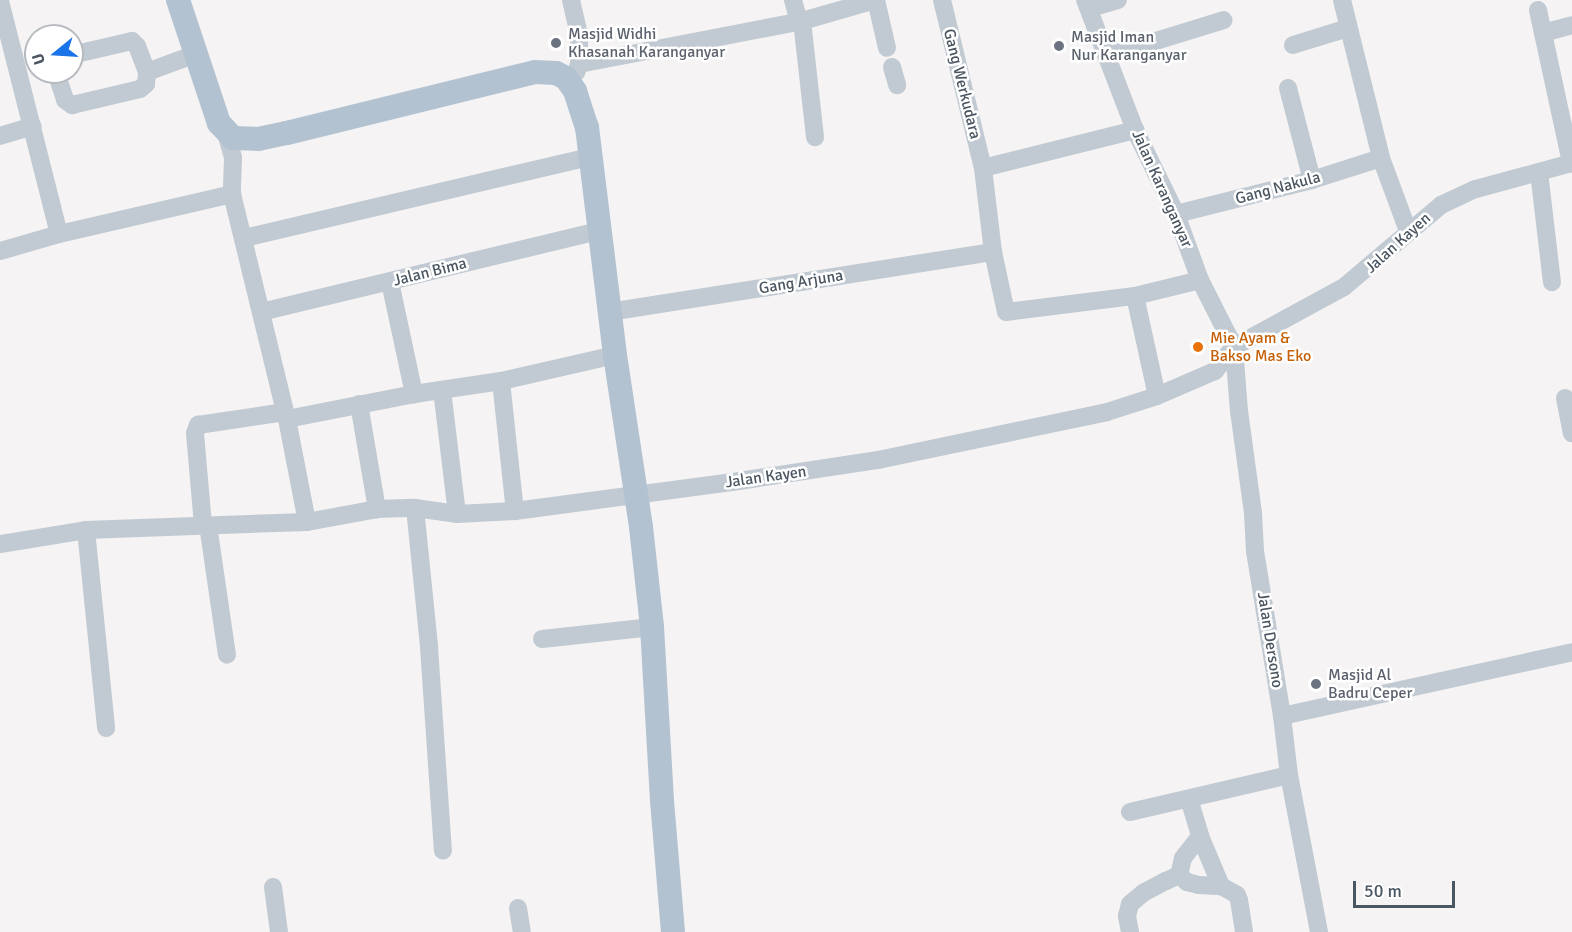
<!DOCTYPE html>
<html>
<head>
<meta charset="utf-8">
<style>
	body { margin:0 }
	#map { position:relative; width:1572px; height:932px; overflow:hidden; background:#f5f3f3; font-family:Signika,sans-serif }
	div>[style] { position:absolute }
	.minor>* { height:18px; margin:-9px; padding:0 9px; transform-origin:9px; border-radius:9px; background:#c1cad2 }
	.major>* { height:24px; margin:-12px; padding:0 12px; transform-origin:12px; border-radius:12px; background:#b3c2d1 }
	.dots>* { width:16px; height:16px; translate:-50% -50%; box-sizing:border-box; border:3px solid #fff; border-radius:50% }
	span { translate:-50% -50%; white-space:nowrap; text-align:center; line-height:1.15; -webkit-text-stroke:5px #fff; paint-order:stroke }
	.worship-label { font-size:16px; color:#5b616d }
	.left { translate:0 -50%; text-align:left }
	.street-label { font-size:16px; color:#4a5661 }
	.food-label { font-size:16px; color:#c56008 }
	.north { position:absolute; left:24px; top:24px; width:60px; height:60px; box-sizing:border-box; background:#fff; border:2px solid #b7bbc0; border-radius:50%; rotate:252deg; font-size:16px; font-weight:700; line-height:24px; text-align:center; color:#4a5661 }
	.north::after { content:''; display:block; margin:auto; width:21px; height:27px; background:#1a73e8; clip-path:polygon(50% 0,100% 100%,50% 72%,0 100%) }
	.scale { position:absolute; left:1353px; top:881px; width:102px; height:27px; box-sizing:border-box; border:3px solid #4a5661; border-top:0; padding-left:8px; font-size:18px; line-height:21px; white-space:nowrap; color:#4a5661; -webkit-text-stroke:4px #fff; paint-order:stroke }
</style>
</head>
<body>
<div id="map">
	<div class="minor">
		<i style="left:571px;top:0;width:35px;rotate:77deg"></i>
		<i style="left:579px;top:34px;width:30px;rotate:90deg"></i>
		<i style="left:579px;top:64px;width:9px;rotate:108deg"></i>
		<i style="left:793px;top:0;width:23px;rotate:75deg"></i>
		<i style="left:876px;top:0;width:49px;rotate:77.1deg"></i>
		<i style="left:942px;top:0;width:173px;rotate:76.3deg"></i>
		<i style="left:1342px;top:0;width:163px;rotate:76.1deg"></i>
		<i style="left:1381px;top:158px;width:78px;rotate:69.7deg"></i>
		<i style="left:0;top:1px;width:240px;rotate:75.8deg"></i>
		<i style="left:1090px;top:8px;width:29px;rotate:-16deg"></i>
		<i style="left:1538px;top:10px;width:157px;rotate:77.8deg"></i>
		<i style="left:802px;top:21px;width:117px;rotate:83.6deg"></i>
		<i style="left:1543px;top:33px;width:30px;rotate:-15deg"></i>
		<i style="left:1293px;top:45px;width:58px;rotate:-17.2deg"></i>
		<i style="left:1107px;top:56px;width:122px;rotate:-17.1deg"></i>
		<i style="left:579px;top:64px;width:227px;rotate:-10.9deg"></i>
		<i style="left:802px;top:21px;width:76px;rotate:-16deg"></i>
		<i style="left:892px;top:67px;width:19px;rotate:74deg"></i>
		<i style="left:56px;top:72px;width:29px;rotate:72deg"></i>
		<i style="left:65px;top:100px;width:9px;rotate:36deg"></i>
		<i style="left:72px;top:105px;width:70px;rotate:-13.2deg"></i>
		<i style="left:140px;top:89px;width:8px;rotate:-40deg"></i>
		<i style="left:146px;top:84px;width:12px;rotate:-85deg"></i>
		<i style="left:147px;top:72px;width:28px;rotate:-111deg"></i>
		<i style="left:137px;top:46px;width:7px;rotate:-135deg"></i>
		<i style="left:132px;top:41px;width:62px;rotate:166.9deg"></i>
		<i style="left:147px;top:72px;width:52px;rotate:-20.2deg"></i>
		<i style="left:1288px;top:88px;width:95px;rotate:75.4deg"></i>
		<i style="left:226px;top:133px;width:26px;rotate:74deg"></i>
		<i style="left:233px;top:158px;width:36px;rotate:92deg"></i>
		<i style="left:232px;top:194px;width:232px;rotate:76.3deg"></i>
		<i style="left:287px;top:419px;width:105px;rotate:79deg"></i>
		<i style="left:0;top:136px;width:34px;rotate:-17deg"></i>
		<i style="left:1539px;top:172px;width:111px;rotate:83.3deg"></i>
		<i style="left:1176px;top:214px;width:140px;rotate:-14deg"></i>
		<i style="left:1312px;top:180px;width:72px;rotate:-17.7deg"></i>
		<i style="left:244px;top:238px;width:355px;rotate:-13.2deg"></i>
		<i style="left:0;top:251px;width:61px;rotate:-16.1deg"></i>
		<i style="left:59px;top:234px;width:178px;rotate:-13deg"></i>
		<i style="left:993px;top:252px;width:61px;rotate:77.8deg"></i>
		<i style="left:1006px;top:312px;width:130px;rotate:-7.1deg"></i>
		<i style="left:1135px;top:296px;width:67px;rotate:-13.8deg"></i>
		<i style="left:390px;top:282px;width:115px;rotate:77.9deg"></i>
		<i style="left:1135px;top:296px;width:102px;rotate:77.6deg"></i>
		<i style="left:261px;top:312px;width:348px;rotate:-13.5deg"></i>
		<i style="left:609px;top:312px;width:389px;rotate:-8.9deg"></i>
		<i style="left:993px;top:252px;width:85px;rotate:-96.8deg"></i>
		<i style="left:983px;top:168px;width:157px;rotate:-14deg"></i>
		<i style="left:501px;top:381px;width:131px;rotate:83.9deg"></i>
		<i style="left:442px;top:390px;width:125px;rotate:83.1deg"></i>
		<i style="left:1565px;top:398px;width:36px;rotate:79deg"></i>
		<i style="left:359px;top:404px;width:107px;rotate:80.3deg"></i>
		<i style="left:287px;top:419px;width:129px;rotate:-11.1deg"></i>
		<i style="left:414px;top:394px;width:88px;rotate:-8.5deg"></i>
		<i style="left:501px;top:381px;width:117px;rotate:-12.8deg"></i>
		<i style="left:415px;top:508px;width:140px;rotate:84.2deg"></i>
		<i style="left:429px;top:647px;width:204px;rotate:86.1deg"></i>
		<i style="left:203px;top:525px;width:92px;rotate:-95deg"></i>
		<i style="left:195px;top:433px;width:9px;rotate:-69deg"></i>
		<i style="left:198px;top:425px;width:88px;rotate:-8.5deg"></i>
		<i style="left:208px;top:525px;width:131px;rotate:81.7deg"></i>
		<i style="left:86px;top:530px;width:199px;rotate:84.2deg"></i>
		<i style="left:0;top:544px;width:87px;rotate:-9.2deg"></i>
		<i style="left:86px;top:530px;width:221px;rotate:-2.1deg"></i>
		<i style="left:307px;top:522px;width:71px;rotate:-10.5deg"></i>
		<i style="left:377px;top:509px;width:38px;rotate:-2deg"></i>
		<i style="left:415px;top:508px;width:42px;rotate:8.1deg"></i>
		<i style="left:457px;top:514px;width:58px;rotate:-3deg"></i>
		<i style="left:515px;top:511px;width:226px;rotate:-7.6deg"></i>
		<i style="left:739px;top:481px;width:141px;rotate:-8.6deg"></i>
		<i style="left:878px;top:460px;width:234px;rotate:-11.8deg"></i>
		<i style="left:1107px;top:412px;width:52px;rotate:-17.7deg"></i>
		<i style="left:1157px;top:396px;width:63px;rotate:-23.3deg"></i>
		<i style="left:1215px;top:371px;width:31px;rotate:-52deg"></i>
		<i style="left:1234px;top:347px;width:75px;rotate:-116.9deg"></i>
		<i style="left:1200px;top:280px;width:70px;rotate:-110deg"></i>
		<i style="left:1176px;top:214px;width:93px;rotate:-116deg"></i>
		<i style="left:1135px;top:130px;width:139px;rotate:-111deg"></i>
		<i style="left:542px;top:639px;width:111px;rotate:-6.2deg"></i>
		<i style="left:1282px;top:716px;width:297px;rotate:-12.4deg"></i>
		<i style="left:1189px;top:799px;width:39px;rotate:73deg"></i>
		<i style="left:1200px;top:836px;width:54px;rotate:67.2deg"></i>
		<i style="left:1221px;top:886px;width:18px;rotate:29deg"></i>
		<i style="left:1237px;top:895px;width:5px;rotate:68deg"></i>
		<i style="left:1239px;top:900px;width:32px;rotate:81deg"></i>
		<i style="left:1130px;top:812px;width:163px;rotate:-13.1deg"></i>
		<i style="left:1179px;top:875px;width:17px;rotate:-77deg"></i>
		<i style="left:1183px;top:858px;width:28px;rotate:-52deg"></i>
		<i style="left:273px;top:887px;width:45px;rotate:82.4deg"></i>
		<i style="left:518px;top:908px;width:24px;rotate:81deg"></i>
		<i style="left:1130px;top:932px;width:16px;rotate:-101deg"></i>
		<i style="left:1127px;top:916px;width:12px;rotate:-76deg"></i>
		<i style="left:1130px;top:904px;width:17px;rotate:-40deg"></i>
		<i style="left:1143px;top:893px;width:26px;rotate:-28deg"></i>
		<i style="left:1166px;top:881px;width:14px;rotate:-25deg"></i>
		<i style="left:1179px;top:875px;width:11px;rotate:41deg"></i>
		<i style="left:1187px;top:882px;width:12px;rotate:14deg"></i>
		<i style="left:1199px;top:885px;width:22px;rotate:3deg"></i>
		<i style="left:1319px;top:932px;width:160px;rotate:-100.8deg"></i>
		<i style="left:1289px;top:775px;width:59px;rotate:-96.8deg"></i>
		<i style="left:1282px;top:716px;width:167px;rotate:-99.3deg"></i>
		<i style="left:1255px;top:551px;width:38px;rotate:-93deg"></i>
		<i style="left:1253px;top:513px;width:103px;rotate:-97.8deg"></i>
		<i style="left:1239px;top:411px;width:64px;rotate:-94.5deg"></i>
		<i style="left:1234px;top:347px;width:125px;rotate:-28.6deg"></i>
		<i style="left:1344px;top:287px;width:127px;rotate:-40.2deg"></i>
		<i style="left:1441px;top:205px;width:38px;rotate:-25deg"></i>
		<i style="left:1476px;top:189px;width:99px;rotate:-15.2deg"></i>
	</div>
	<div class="major">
		<i style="left:178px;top:0;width:130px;rotate:71.6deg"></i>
		<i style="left:219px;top:123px;width:21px;rotate:47deg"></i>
		<i style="left:233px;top:138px;width:25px;rotate:2deg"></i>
		<i style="left:258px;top:139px;width:30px;rotate:-12deg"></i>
		<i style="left:287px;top:133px;width:255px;rotate:-13.8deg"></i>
		<i style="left:535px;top:72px;width:21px;rotate:3deg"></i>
		<i style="left:556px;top:73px;width:11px;rotate:27deg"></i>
		<i style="left:566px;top:78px;width:16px;rotate:55deg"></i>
		<i style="left:575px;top:91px;width:38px;rotate:72deg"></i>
		<i style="left:587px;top:127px;width:230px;rotate:83deg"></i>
		<i style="left:615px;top:355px;width:174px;rotate:81.4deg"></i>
		<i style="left:641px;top:527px;width:101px;rotate:83.7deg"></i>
		<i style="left:652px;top:627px;width:174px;rotate:86.7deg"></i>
		<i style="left:662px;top:801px;width:131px;rotate:85.2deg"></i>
	</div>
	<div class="dots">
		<i style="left:556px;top:43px;background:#6b7280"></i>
		<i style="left:1059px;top:46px;background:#6b7280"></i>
		<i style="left:1198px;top:347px;background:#e8710a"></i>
		<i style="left:1316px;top:684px;background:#6b7280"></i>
	</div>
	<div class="worship-label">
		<span class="left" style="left:568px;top:43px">Masjid Widhi<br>Khasanah Karanganyar</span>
		<span class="left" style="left:1071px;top:46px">Masjid Iman<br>Nur Karanganyar</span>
		<span class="left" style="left:1328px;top:684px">Masjid Al<br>Badru Ceper</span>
	</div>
	<div class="street-label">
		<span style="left:962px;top:84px;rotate:76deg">Gang Werkudara</span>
		<span style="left:1278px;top:188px;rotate:-15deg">Gang Nakula</span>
		<span style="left:1162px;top:189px;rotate:66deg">Jalan Karanganyar</span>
		<span style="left:1398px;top:243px;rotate:-42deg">Jalan Kayen</span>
		<span style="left:430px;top:272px;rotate:-14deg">Jalan Bima</span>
		<span style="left:801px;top:282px;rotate:-9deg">Gang Arjuna</span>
		<span style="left:766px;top:477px;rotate:-8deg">Jalan Kayen</span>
		<span style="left:1270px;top:640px;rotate:81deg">Jalan Dersono</span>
	</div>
	<div class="food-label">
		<span class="left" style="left:1210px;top:347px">Mie Ayam &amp;<br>Bakso Mas Eko</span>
	</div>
	<div class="north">U</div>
	<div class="scale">50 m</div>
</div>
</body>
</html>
